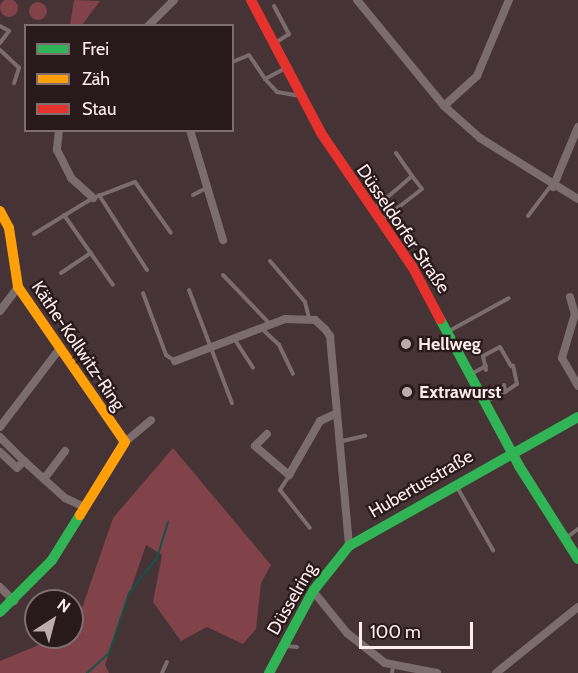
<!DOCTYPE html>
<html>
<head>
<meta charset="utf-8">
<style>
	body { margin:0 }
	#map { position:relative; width:578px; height:673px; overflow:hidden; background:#453335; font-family:Cabin,sans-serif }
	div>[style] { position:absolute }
	.green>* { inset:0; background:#82424a }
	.round { border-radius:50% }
	.stream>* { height:2px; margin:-1px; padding:0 1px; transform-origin:1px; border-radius:1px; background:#13544a }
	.lane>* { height:4px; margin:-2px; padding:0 2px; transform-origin:2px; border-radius:2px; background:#7b6c6d }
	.street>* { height:8px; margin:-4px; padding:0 4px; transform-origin:4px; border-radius:4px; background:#7b6c6d }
	.fast>* { height:10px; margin:-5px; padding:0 5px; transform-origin:5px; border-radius:5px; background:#30b455 }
	.slow>* { height:10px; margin:-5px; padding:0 5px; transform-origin:5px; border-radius:5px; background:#ff9f0a }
	.jam>* { height:10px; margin:-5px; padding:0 5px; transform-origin:5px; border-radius:5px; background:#e5322d }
	.dots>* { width:16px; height:16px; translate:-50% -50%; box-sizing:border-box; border:3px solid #28191b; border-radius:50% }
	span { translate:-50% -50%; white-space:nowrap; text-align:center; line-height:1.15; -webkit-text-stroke:4.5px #28191b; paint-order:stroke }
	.street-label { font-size:18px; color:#ffedee }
	.poi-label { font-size:18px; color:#ffedee; font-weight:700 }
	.left { translate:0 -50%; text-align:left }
	.legend { position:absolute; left:24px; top:24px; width:210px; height:108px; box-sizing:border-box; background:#28191b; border:2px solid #7e6e6f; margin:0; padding:8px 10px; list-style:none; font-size:18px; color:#ffedee }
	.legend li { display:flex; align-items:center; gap:12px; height:30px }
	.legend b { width:30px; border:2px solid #7e6e6f }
	.north { position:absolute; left:24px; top:589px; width:60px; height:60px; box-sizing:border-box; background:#28191b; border:2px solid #7e6e6f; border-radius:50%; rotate:36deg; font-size:16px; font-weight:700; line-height:24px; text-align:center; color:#ffedee }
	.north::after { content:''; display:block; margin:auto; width:21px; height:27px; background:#beacad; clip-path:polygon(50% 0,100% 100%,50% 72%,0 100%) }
	.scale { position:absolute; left:359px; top:622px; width:114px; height:27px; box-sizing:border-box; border:3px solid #ffedee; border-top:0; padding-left:8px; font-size:18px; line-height:21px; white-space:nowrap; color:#ffedee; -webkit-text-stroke:4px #28191b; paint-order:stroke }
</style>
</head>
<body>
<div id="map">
	<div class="green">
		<i class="round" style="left:0;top:-1px;width:18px;height:18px"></i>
		<i style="clip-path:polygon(74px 0,100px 1px,82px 25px,70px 25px)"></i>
		<i class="round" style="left:29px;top:2px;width:18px;height:18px"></i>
		<i style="clip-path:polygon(173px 448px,271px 565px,261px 583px,256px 629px,243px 644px,207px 627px,181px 641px,153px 602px,162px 555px,146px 545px,105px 665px,109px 673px,0 673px,0 661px,58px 637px,72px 637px,113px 518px)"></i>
	</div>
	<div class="stream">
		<i style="left:87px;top:673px;width:30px;rotate:-42deg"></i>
		<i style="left:109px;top:653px;width:63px;rotate:-71.6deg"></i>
		<i style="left:129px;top:593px;width:45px;rotate:-51.3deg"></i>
		<i style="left:157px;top:558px;width:38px;rotate:-73deg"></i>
	</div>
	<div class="lane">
		<i style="left:274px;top:6px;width:32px;rotate:62deg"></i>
		<i style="left:289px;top:34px;width:17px;rotate:147deg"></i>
		<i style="left:0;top:26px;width:10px;rotate:29deg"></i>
		<i style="left:9px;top:31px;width:15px;rotate:127deg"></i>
		<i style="left:0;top:50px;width:26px;rotate:43deg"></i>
		<i style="left:19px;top:68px;width:16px;rotate:108deg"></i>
		<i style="left:232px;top:62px;width:18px;rotate:-22deg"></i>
		<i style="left:249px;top:55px;width:29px;rotate:56deg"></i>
		<i style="left:265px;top:79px;width:24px;rotate:-28deg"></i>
		<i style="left:265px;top:79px;width:18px;rotate:47deg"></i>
		<i style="left:277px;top:92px;width:22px;rotate:10deg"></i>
		<i style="left:396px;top:153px;width:28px;rotate:55deg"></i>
		<i style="left:99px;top:195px;width:89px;rotate:57.4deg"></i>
		<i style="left:193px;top:195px;width:15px;rotate:-28deg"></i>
		<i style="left:375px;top:208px;width:49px;rotate:-40.9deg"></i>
		<i style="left:412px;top:176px;width:16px;rotate:52deg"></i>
		<i style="left:422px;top:189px;width:51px;rotate:142.2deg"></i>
		<i style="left:64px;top:215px;width:85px;rotate:55deg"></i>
		<i style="left:528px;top:216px;width:39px;rotate:-53deg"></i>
		<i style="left:34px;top:234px;width:69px;rotate:-31.4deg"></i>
		<i style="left:93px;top:198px;width:45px;rotate:-20.9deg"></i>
		<i style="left:135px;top:182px;width:62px;rotate:54.8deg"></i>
		<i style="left:270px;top:261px;width:54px;rotate:49.5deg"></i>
		<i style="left:305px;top:302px;width:16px;rotate:76deg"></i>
		<i style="left:61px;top:273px;width:36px;rotate:-34deg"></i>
		<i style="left:223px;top:275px;width:68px;rotate:46.2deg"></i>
		<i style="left:189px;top:290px;width:121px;rotate:69.2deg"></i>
		<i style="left:143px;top:293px;width:66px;rotate:69.6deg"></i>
		<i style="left:166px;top:355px;width:11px;rotate:34deg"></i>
		<i style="left:261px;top:328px;width:25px;rotate:43deg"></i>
		<i style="left:279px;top:345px;width:32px;rotate:64deg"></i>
		<i style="left:449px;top:331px;width:68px;rotate:-28.8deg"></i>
		<i style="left:235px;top:340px;width:33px;rotate:57deg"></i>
		<i style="left:486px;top:370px;width:14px;rotate:-102deg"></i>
		<i style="left:483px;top:356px;width:19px;rotate:-28deg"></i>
		<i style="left:500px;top:347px;width:22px;rotate:60deg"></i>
		<i style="left:471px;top:374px;width:17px;rotate:-28deg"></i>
		<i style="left:505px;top:392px;width:14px;rotate:-34deg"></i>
		<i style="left:517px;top:384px;width:19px;rotate:-102deg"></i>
		<i style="left:485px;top:402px;width:22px;rotate:-27deg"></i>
		<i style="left:505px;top:392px;width:7px;rotate:-98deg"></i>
		<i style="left:338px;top:442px;width:28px;rotate:-13deg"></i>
		<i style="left:289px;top:476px;width:17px;rotate:123deg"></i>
		<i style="left:280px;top:490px;width:48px;rotate:51.7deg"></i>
		<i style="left:457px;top:487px;width:73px;rotate:60.3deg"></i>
		<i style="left:566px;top:538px;width:15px;rotate:-37deg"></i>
		<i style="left:286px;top:646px;width:11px;rotate:5deg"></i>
		<i style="left:162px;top:673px;width:12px;rotate:-66deg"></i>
		<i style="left:392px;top:673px;width:6px;rotate:-81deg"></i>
	</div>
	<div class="street">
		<i style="left:357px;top:0;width:137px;rotate:50.6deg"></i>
		<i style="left:444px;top:106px;width:48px;rotate:41.6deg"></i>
		<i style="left:480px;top:138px;width:115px;rotate:31.9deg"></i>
		<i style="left:148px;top:26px;width:37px;rotate:-45deg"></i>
		<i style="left:444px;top:106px;width:45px;rotate:-42.3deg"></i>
		<i style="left:477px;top:76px;width:82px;rotate:-67.2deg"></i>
		<i style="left:59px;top:130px;width:20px;rotate:96deg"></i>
		<i style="left:57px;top:150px;width:31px;rotate:63deg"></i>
		<i style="left:71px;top:178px;width:30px;rotate:42deg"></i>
		<i style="left:190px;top:130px;width:115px;rotate:73.3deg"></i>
		<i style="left:553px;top:187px;width:65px;rotate:-67.4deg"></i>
		<i style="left:570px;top:297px;width:18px;rotate:74deg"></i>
		<i style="left:575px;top:314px;width:46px;rotate:106.5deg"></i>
		<i style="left:562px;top:358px;width:32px;rotate:60deg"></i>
		<i style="left:0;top:311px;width:30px;rotate:-53deg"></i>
		<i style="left:175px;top:361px;width:118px;rotate:-20.9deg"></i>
		<i style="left:285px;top:319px;width:30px;rotate:2deg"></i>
		<i style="left:315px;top:320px;width:13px;rotate:42deg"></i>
		<i style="left:325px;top:329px;width:9px;rotate:54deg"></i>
		<i style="left:330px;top:336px;width:211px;rotate:84.8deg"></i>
		<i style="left:0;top:427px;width:96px;rotate:-52.7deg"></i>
		<i style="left:267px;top:434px;width:17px;rotate:135deg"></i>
		<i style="left:255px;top:446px;width:45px;rotate:40.5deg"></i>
		<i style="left:289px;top:475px;width:62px;rotate:-60.1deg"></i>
		<i style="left:320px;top:421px;width:17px;rotate:-25deg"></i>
		<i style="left:0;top:437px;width:34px;rotate:45deg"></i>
		<i style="left:125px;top:442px;width:34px;rotate:-40deg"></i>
		<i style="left:0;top:452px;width:23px;rotate:43deg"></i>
		<i style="left:17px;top:468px;width:10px;rotate:-45deg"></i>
		<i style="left:24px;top:461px;width:55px;rotate:42.1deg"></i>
		<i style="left:65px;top:498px;width:21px;rotate:25deg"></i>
		<i style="left:44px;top:479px;width:35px;rotate:-53deg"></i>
		<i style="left:0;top:587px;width:20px;rotate:45deg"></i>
		<i style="left:313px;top:591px;width:54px;rotate:51deg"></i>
		<i style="left:347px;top:633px;width:48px;rotate:38.3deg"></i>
		<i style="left:385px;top:663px;width:53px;rotate:10.9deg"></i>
		<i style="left:496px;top:673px;width:105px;rotate:-38.8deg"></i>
	</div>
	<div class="fast">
		<i style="left:440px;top:319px;width:167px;rotate:61.7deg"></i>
		<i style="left:519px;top:466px;width:110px;rotate:57.6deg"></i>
		<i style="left:0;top:612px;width:74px;rotate:-45deg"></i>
		<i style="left:52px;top:560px;width:53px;rotate:-58.1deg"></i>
		<i style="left:269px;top:673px;width:93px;rotate:-61.8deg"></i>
		<i style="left:313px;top:591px;width:58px;rotate:-51.3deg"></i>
		<i style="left:349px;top:546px;width:263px;rotate:-29.4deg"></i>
	</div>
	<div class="slow">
		<i style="left:0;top:211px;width:19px;rotate:62deg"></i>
		<i style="left:9px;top:228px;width:60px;rotate:81.3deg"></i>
		<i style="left:18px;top:287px;width:188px;rotate:55.4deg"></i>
		<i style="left:125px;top:442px;width:86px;rotate:121.7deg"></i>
	</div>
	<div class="jam">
		<i style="left:251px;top:0;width:150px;rotate:62.2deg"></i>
		<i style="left:321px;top:133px;width:163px;rotate:55.7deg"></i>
		<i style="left:413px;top:268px;width:58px;rotate:62.1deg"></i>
	</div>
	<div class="dots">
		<i style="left:406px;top:344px;background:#beacad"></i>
		<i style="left:407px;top:392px;background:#beacad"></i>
	</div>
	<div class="street-label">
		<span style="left:403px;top:229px;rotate:56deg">Düsseldorfer Straße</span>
		<span style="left:78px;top:346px;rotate:56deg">Käthe-Kollwitz-Ring</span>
		<span style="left:421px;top:484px;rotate:-30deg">Hubertusstraße</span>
		<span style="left:292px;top:599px;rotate:-60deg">Düsselring</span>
	</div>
	<div class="poi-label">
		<span class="left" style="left:418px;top:344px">Hellweg</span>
		<span class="left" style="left:419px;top:392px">Extrawurst</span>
	</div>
	<ul class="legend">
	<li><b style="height:8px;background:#30b455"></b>Frei</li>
	<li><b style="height:8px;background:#ff9f0a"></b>Zäh</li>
	<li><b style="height:8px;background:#e5322d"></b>Stau</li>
	</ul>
	<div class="north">N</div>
	<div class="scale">100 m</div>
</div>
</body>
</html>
